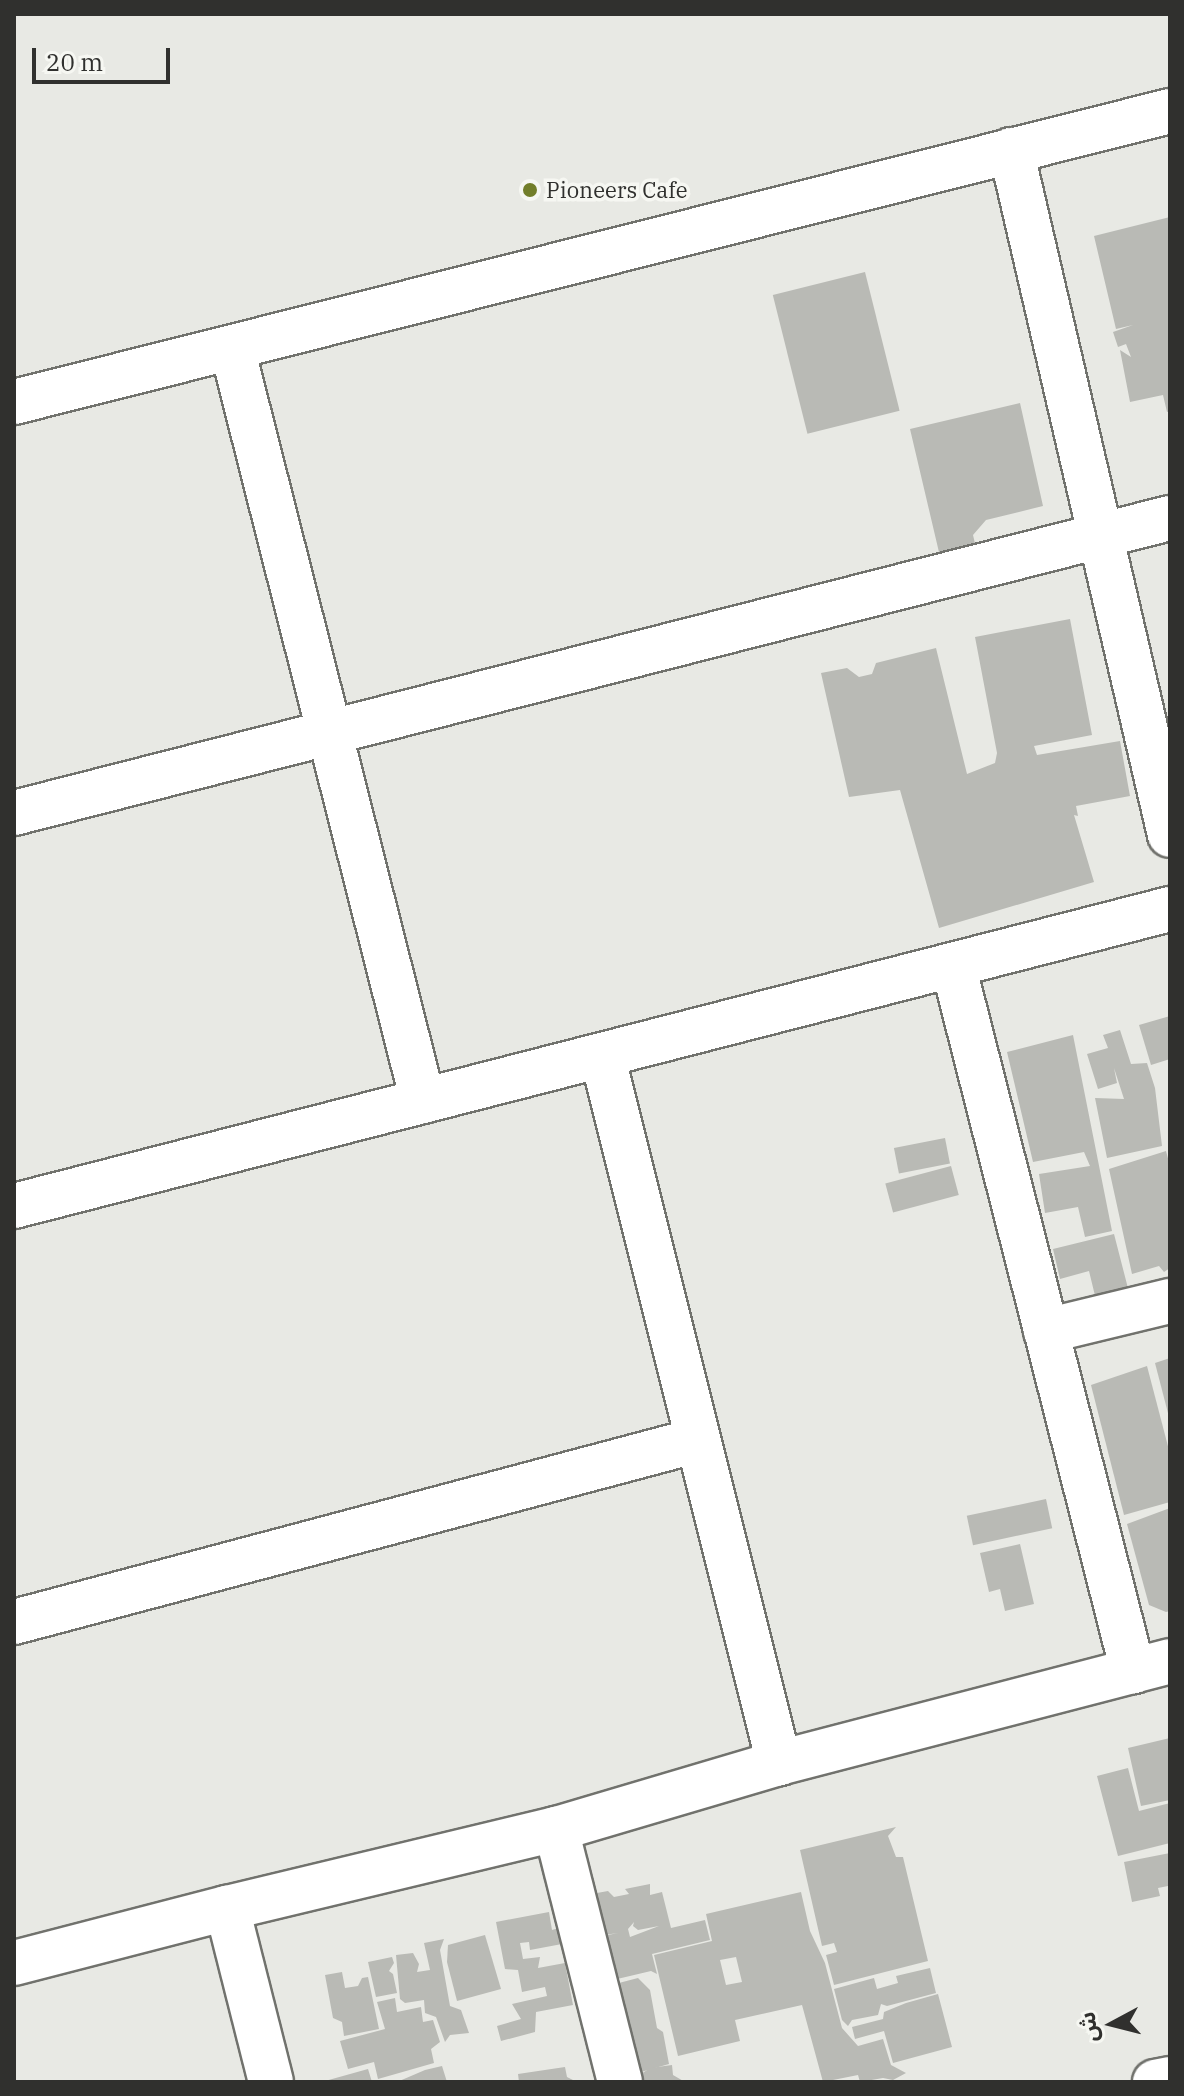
<!DOCTYPE html>
<html>
<head>
<meta charset="utf-8">
<style>
	body { margin:0 }
	#map { position:relative; width:1184px; height:2096px; overflow:hidden; background:#e8e9e4; font-family:"IBM Plex Serif","Noto Sans Arabic",serif }
	div>[style] { position:absolute }
	.building>* { inset:0; background:#b9bab5; transform-origin:0 0 }
	.roads { filter:drop-shadow(2px 0 #71726d) drop-shadow(-2px 0 #71726d) drop-shadow(0 2px #71726d) drop-shadow(0 -2px #71726d) }
	.street>* { height:44px; margin:-22px; padding:0 22px; transform-origin:22px; border-radius:22px; background:#fff }
	.dots>* { width:22px; height:22px; translate:-50% -50%; box-sizing:border-box; border:4px solid #f6f7f2; border-radius:50% }
	span { translate:-50% -50%; white-space:nowrap; text-align:center; line-height:1.15; -webkit-text-stroke:7px #f6f7f2; paint-order:stroke }
	.poi-label { font-size:22px; color:#30302e }
	.left { translate:0 -50%; text-align:left }
	.frame { position:absolute; inset:0; border:16px solid #30302e; pointer-events:none }
	.north { position:absolute; left:1072px; top:1984px; width:80px; height:80px; -webkit-text-stroke:6px #f6f7f2; paint-order:stroke; rotate:263deg; font-size:22px; font-weight:700; line-height:32px; text-align:center; color:#30302e }
	.north::after { content:''; display:block; margin:auto; width:28px; height:36px; background:#30302e; clip-path:polygon(50% 0,100% 100%,50% 72%,0 100%) }
	.scale { position:absolute; left:32px; top:48px; width:138px; height:36px; box-sizing:border-box; border:4px solid #30302e; border-top:0; padding-left:10px; font-size:24px; line-height:28px; white-space:nowrap; color:#30302e; -webkit-text-stroke:6px #f6f7f2; paint-order:stroke }
</style>
</head>
<body>
<div id="map">
	<div class="building">
		<i style="clip-path:polygon(1170px 217px,1170px 411px,1167px 412px,1163px 395px,1130px 402px,1120px 350px,1131px 357px,1126px 344px,1118px 347px,1113px 332px,1133px 325px,1116px 329px,1094px 236px)"></i>
		<i style="left:865px;top:272px;width:143px;height:95px;rotate:76deg"></i>
		<i style="clip-path:polygon(1020px 403px,1043px 506px,986px 520px,973px 535px,978px 556px,942px 565px,910px 429px)"></i>
		<i style="clip-path:polygon(1070px 619px,1092px 735px,1034px 746px,1037px 755px,1120px 741px,1130px 796px,1076px 806px,1078px 816px,1074px 815px,1094px 882px,939px 928px,900px 790px,849px 797px,821px 673px,847px 668px,859px 677px,872px 674px,876px 663px,936px 648px,967px 774px,995px 763px,997px 753px,975px 637px)"></i>
		<i style="clip-path:polygon(1170px 1016px,1170px 1059px,1151px 1065px,1139px 1025px)"></i>
		<i style="clip-path:polygon(1120px 1030px,1131px 1064px,1147px 1063px,1155px 1088px,1162px 1146px,1107px 1158px,1095px 1098px,1124px 1099px,1114px 1068px,1117px 1083px,1098px 1089px,1087px 1054px,1108px 1048px,1103px 1035px)"></i>
		<i style="clip-path:polygon(1073px 1035px,1112px 1231px,1085px 1237px,1078px 1207px,1045px 1213px,1039px 1174px,1090px 1166px,1084px 1152px,1033px 1162px,1007px 1052px)"></i>
		<i style="left:945px;top:1138px;width:26px;height:52px;rotate:79deg"></i>
		<i style="clip-path:polygon(1166px 1151px,1170px 1166px,1170px 1268px,1164px 1272px,1159px 1266px,1132px 1274px,1109px 1169px)"></i>
		<i style="left:951px;top:1166px;width:30px;height:68px;rotate:75deg"></i>
		<i style="clip-path:polygon(1114px 1234px,1130px 1296px,1097px 1304px,1089px 1271px,1060px 1279px,1053px 1249px)"></i>
		<i style="clip-path:polygon(1170px 1358px,1170px 1417px,1169px 1417px,1155px 1363px)"></i>
		<i style="clip-path:polygon(1147px 1366px,1170px 1454px,1170px 1502px,1124px 1515px,1091px 1385px)"></i>
		<i style="left:1046px;top:1499px;width:30px;height:81px;rotate:78deg"></i>
		<i style="clip-path:polygon(1170px 1508px,1170px 1611px,1166px 1612px,1149px 1605px,1127px 1524px)"></i>
		<i style="clip-path:polygon(1020px 1544px,1034px 1604px,1005px 1611px,1000px 1589px,989px 1592px,980px 1553px)"></i>
		<i style="clip-path:polygon(1170px 1738px,1170px 1800px,1141px 1806px,1128px 1748px)"></i>
		<i style="clip-path:polygon(1128px 1768px,1139px 1811px,1170px 1803px,1170px 1843px,1118px 1856px,1097px 1776px)"></i>
		<i style="clip-path:polygon(896px 1827px,888px 1836px,896px 1857px,903px 1857px,928px 1961px,834px 1985px,826px 1955px,837px 1952px,834px 1943px,822px 1946px,800px 1850px)"></i>
		<i style="clip-path:polygon(1170px 1853px,1168px 1886px,1158px 1888px,1160px 1896px,1132px 1902px,1124px 1862px)"></i>
		<i style="clip-path:polygon(evenodd,650px 1884px,650px 1895px,662px 1892px,671px 1928px,705px 1920px,710px 1940px,652px 1954px,657px 1974px,651px 1971px,613px 1980px,603px 1936px,618px 1933px,604px 1935px,597px 1893px,608px 1891px,614px 1897px,629px 1894px,625px 1889px,650px 1884px,634px 1922px,633px 1926px,638px 1930px,659px 1926px,630px 1937px,628px 1929px,634px 1922px)"></i>
		<i style="clip-path:polygon(evenodd,801px 1892px,810px 1931px,825px 1963px,842px 2028px,858px 2046px,883px 2039px,891px 2065px,906px 2073px,893px 2080px,883px 2078px,860px 2082px,858px 2075px,823px 2082px,802px 2005px,735px 2020px,740px 2041px,678px 2056px,654px 1955px,712px 1941px,706px 1914px,801px 1892px,736px 1957px,742px 1982px,726px 1985px,720px 1960px,736px 1957px)"></i>
		<i style="clip-path:polygon(549px 1912px,552px 1930px,559px 1928px,562px 1944px,530px 1950px,529px 1942px,520px 1943px,523px 1959px,540px 1957px,538px 1968px,565px 1963px,573px 2005px,536px 2012px,535px 2032px,501px 2041px,497px 2026px,521px 2019px,512px 2004px,547px 1996px,545px 1987px,522px 1992px,518px 1970px,505px 1969px,496px 1922px)"></i>
		<i style="clip-path:polygon(485px 1935px,501px 1989px,457px 2001px,447px 1962px,448px 1945px)"></i>
		<i style="clip-path:polygon(444px 1939px,440px 1950px,450px 2006px,461px 2010px,469px 2033px,450px 2035px,445px 2042px,436px 2017px,425px 2013px,424px 2000px,405px 2003px,400px 1999px,396px 1955px,413px 1953px,419px 1964px,417px 1972px,430px 1970px,424px 1943px)"></i>
		<i style="clip-path:polygon(392px 1957px,394px 1963px,389px 1971px,393px 1974px,397px 1993px,376px 1997px,368px 1962px)"></i>
		<i style="clip-path:polygon(930px 1968px,936px 1993px,887px 2006px,881px 2004px,878px 2015px,852px 2020px,848px 2026px,842px 2020px,834px 1989px,874px 1978px,877px 1989px,898px 1983px,896px 1976px)"></i>
		<i style="clip-path:polygon(342px 1972px,345px 1988px,358px 1986px,362px 1978px,368px 1977px,379px 2029px,344px 2036px,342px 2022px,333px 2018px,325px 1975px)"></i>
		<i style="clip-path:polygon(638px 1978px,650px 1990px,657px 2028px,663px 2032px,669px 2064px,641px 2072px,615px 1984px)"></i>
		<i style="clip-path:polygon(938px 1994px,952px 2047px,893px 2063px,884px 2031px,855px 2039px,852px 2027px,883px 2019px,884px 2012px,906px 2003px)"></i>
		<i style="clip-path:polygon(395px 1998px,397px 2012px,421px 2007px,423px 2022px,433px 2020px,440px 2042px,431px 2049px,434px 2063px,378px 2079px,374px 2062px,348px 2069px,340px 2041px,385px 2029px,377px 2002px)"></i>
		<i style="clip-path:polygon(672px 2065px,673px 2075px,685px 2082px,643px 2082px,641px 2074px,650px 2068px)"></i>
		<i style="clip-path:polygon(442px 2066px,447px 2082px,397px 2082px,425px 2070px)"></i>
		<i style="clip-path:polygon(565px 2067px,567px 2077px,577px 2082px,519px 2082px,518px 2074px)"></i>
		<i style="clip-path:polygon(368px 2069px,372px 2082px,326px 2082px,325px 2081px)"></i>
	</div>
	<div class="roads">
		<div class="street">
			<i style="left:1011px;top:150px;width:703px;rotate:76.93deg"></i>
			<i style="left:232px;top:348px;width:777px;rotate:75.77deg"></i>
			<i style="left:14px;top:402px;width:1192px;rotate:-14.13deg"></i>
			<i style="left:14px;top:813px;width:1193px;rotate:-14.32deg"></i>
			<i style="left:953px;top:965px;width:729px;rotate:75.7deg"></i>
			<i style="left:602px;top:1055px;width:730px;rotate:75.96deg"></i>
			<i style="left:14px;top:1206px;width:1194px;rotate:-14.41deg"></i>
			<i style="left:1046px;top:1331px;width:128px;rotate:-13.6deg"></i>
			<i style="left:14px;top:1622px;width:708px;rotate:-14.9deg"></i>
			<i style="left:556px;top:1829px;width:261px;rotate:75.8deg"></i>
			<i style="left:227px;top:1908px;width:179px;rotate:75.8deg"></i>
			<i style="left:14px;top:1963px;width:220px;rotate:-14.5deg"></i>
			<i style="left:227px;top:1908px;width:338px;rotate:-13.5deg"></i>
			<i style="left:556px;top:1829px;width:233px;rotate:-16.5deg"></i>
			<i style="left:779px;top:1763px;width:404px;rotate:-14.6deg"></i>
			<i style="left:1155px;top:2082px;width:15px;rotate:-11deg"></i>
		</div>
	</div>
	<div class="dots">
		<i style="left:530px;top:190px;background:#727e2a"></i>
	</div>
	<div class="poi-label">
		<span class="left" style="left:546px;top:190px">Pioneers Cafe</span>
	</div>
	<div class="frame"></div>
	<div class="north">ش</div>
	<div class="scale">20 m</div>
</div>
</body>
</html>
